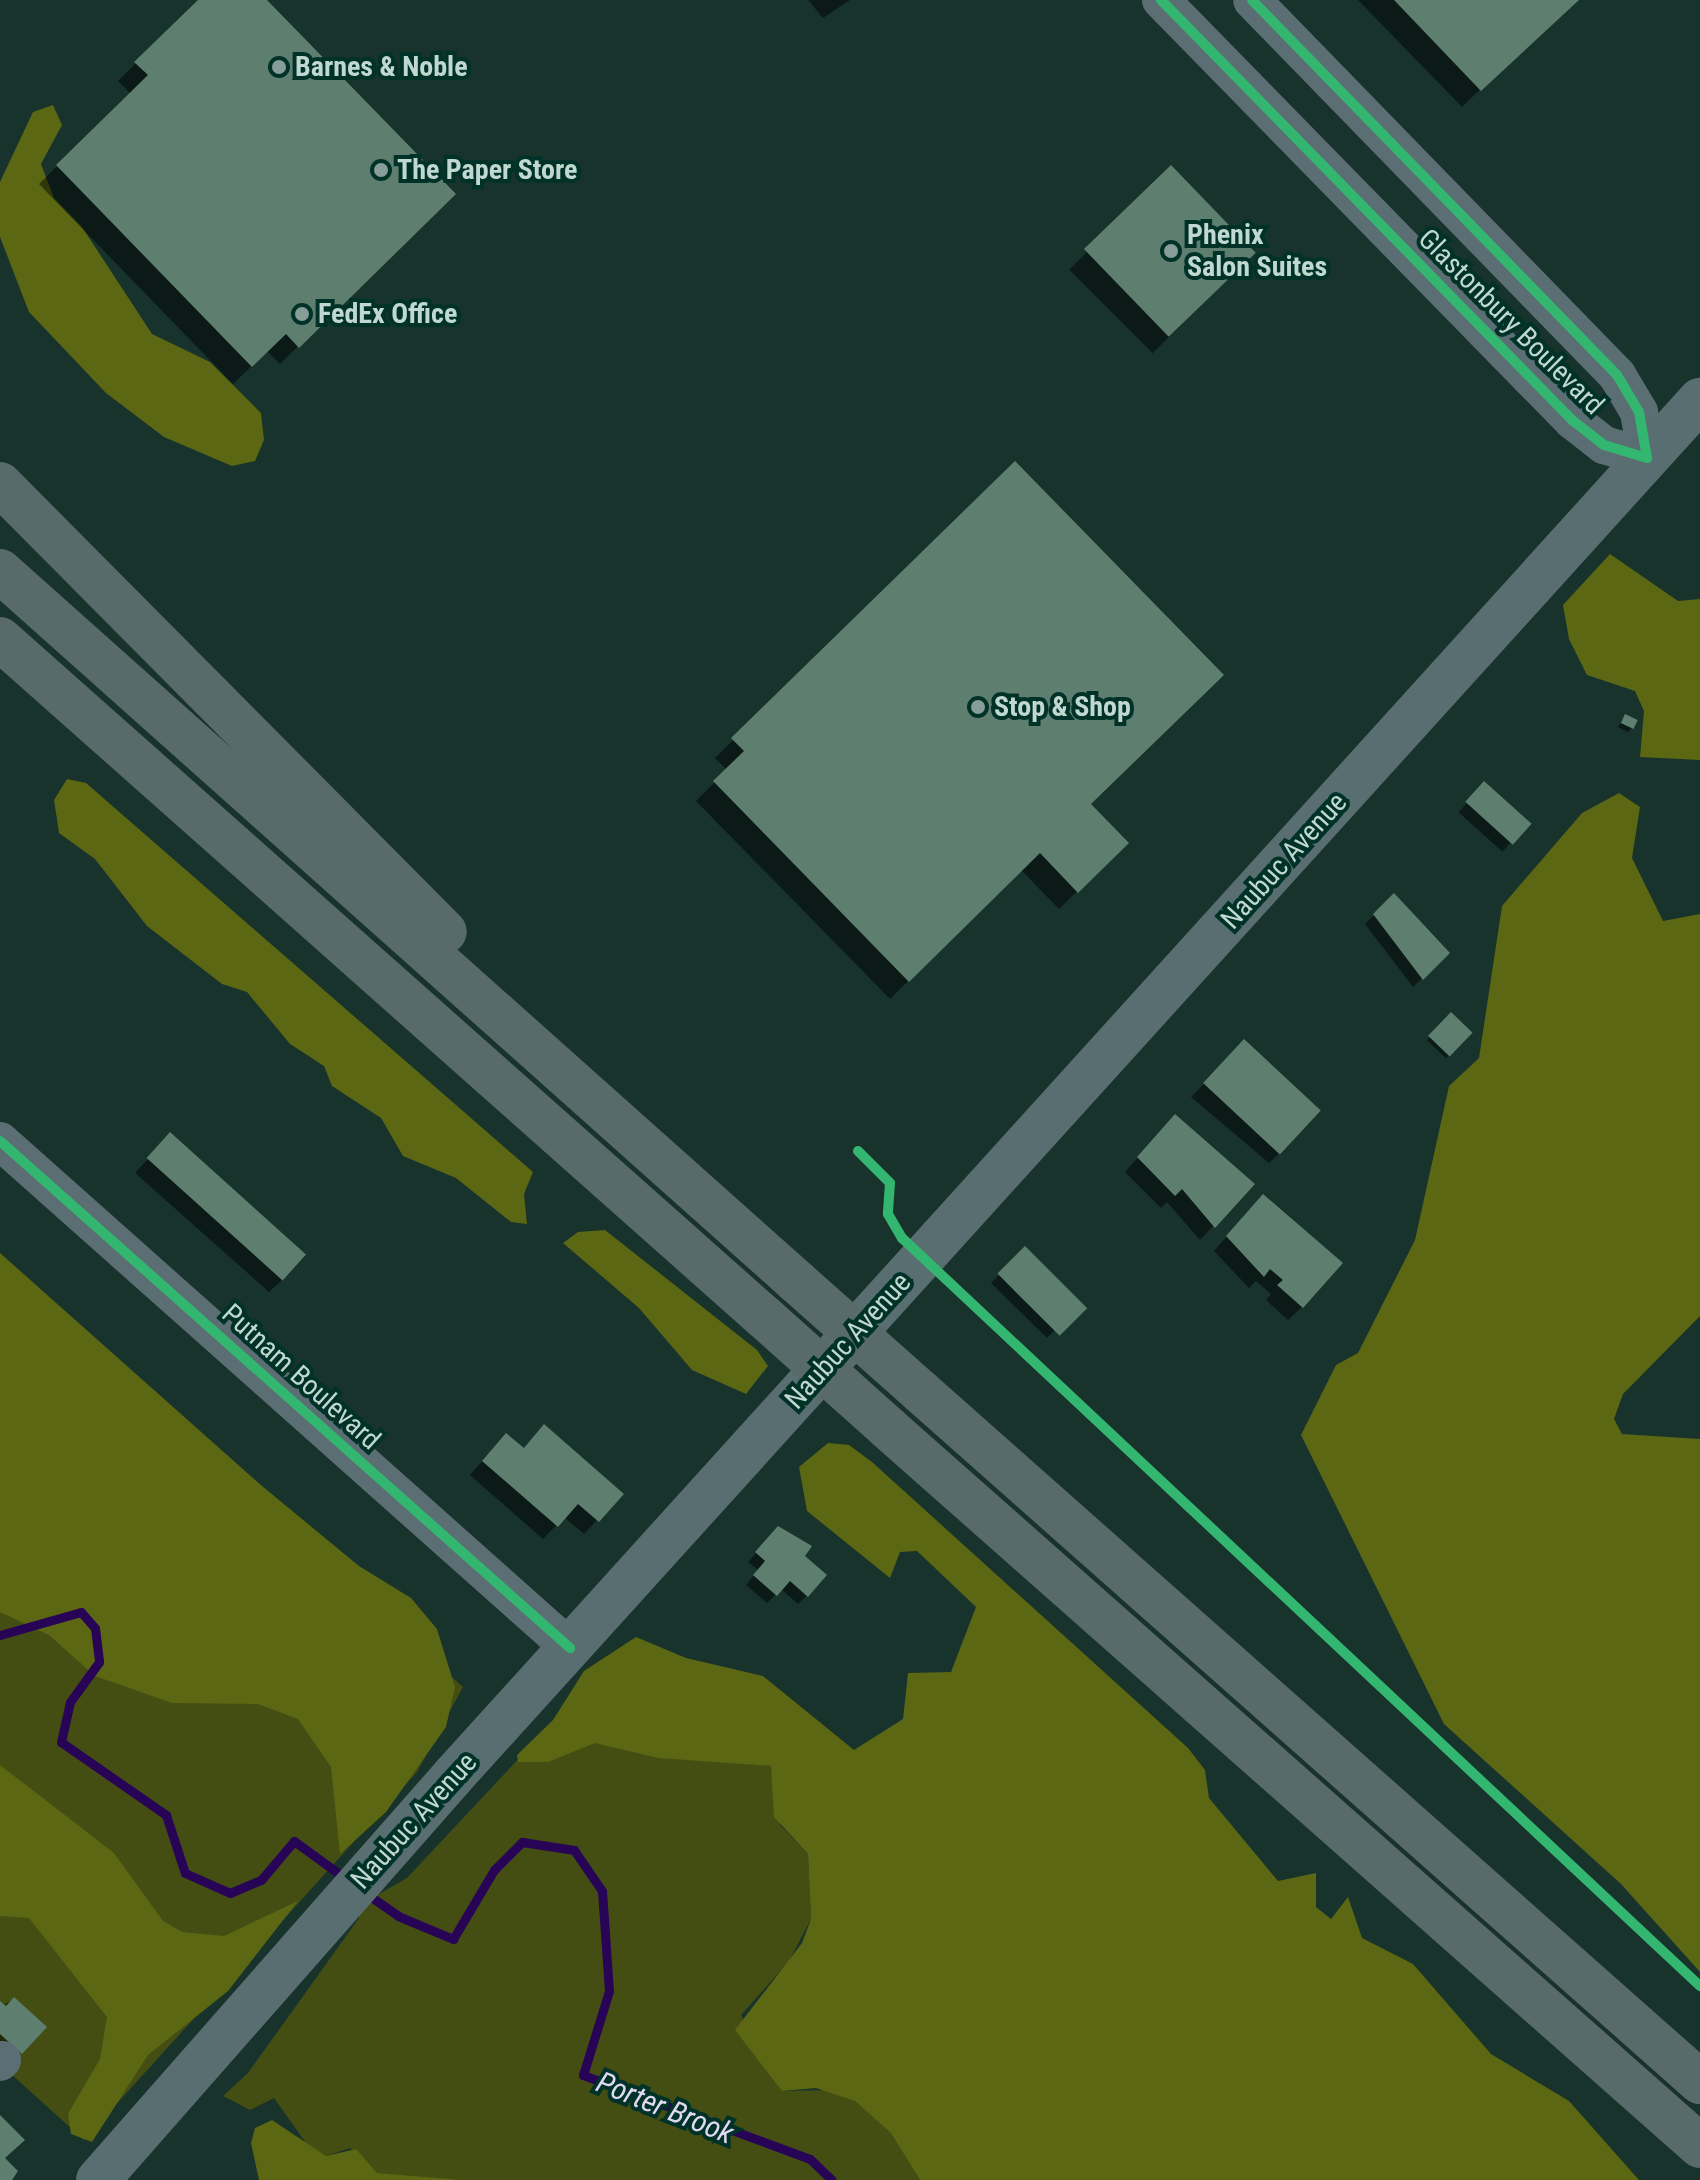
<!DOCTYPE html>
<html>
<head>
<meta charset="utf-8">
<style>
	body { margin:0 }
	#map { position:relative; width:1700px; height:2180px; overflow:hidden; background:#18322c; font-family:"Roboto Condensed",sans-serif }
	div>[style] { position:absolute }
	.green>* { inset:0; background:#444e12 }
	.forest>* { inset:0; background:#5b6713 }
	.shadow>* { inset:0; background:#0007; transform-origin:0 0 }
	.stream>* { height:9px; margin:-4.5px; padding:0 4.5px; transform-origin:4.5px; border-radius:4.5px; background:#280456 }
	.building>* { inset:0; background:#5e7f6f; transform-origin:0 0 }
	.minor>* { height:38px; margin:-19px; padding:0 19px; transform-origin:19px; border-radius:19px; background:#5b6e73 }
	.major>* { height:44px; margin:-22px; padding:0 22px; transform-origin:22px; border-radius:22px; background:#596e71 }
	.highway>* { height:44px; margin:-22px; padding:0 22px; transform-origin:22px; border-radius:22px; background:#586a69 }
	.highway-bridge>* { height:44px; margin:-22px; padding:0 22px; transform-origin:22px; border-radius:22px; background:#586a69 }
	.cycleway>* { height:10px; margin:-5px; padding:0 5px; transform-origin:5px; border-radius:5px; background:#33b770 }
	.dots>* { width:22px; height:22px; translate:-50% -50%; box-sizing:border-box; border:4px solid #013228; border-radius:50% }
	span { translate:-50% -50%; white-space:nowrap; text-align:center; line-height:1.15; -webkit-text-stroke:8px #013228; paint-order:stroke }
	.poi-label { font-size:28px; color:#c1d8d1; font-weight:700 }
	.left { translate:0 -50%; text-align:left }
	.street-label { font-size:28px; color:#c1d8d1 }
	.water-label { font-size:30px; color:#dfd9f2; font-style:italic }
</style>
</head>
<body>
<div id="map">
	<div class="green">
		<i style="clip-path:polygon(0 1267px,463px 1687px,417px 1772px,84px 2140px,0 2064px)"></i>
		<i style="clip-path:polygon(612px 1659px,709px 1760px,771px 1766px,780px 1825px,808px 1854px,811px 1919px,789px 1961px,741px 2015px,782px 2091px,831px 2090px,855px 2101px,891px 2132px,920px 2180px,436px 2180px,377px 2173px,350px 2148px,326px 2156px,308px 2146px,274px 2098px,250px 2110px,223px 2096px,248px 2073px,359px 1918px,358px 1906px,407px 1878px)"></i>
	</div>
	<div class="forest">
		<i style="clip-path:polygon(53px 105px,62px 125px,41px 164px,54px 198px,82px 227px,152px 334px,210px 362px,261px 413px,264px 440px,255px 461px,232px 466px,164px 437px,106px 393px,29px 312px,0 237px,0 182px,33px 112px)"></i>
		<i style="clip-path:polygon(1610px 554px,1678px 601px,1700px 599px,1700px 760px,1640px 757px,1644px 711px,1635px 691px,1587px 675px,1569px 639px,1563px 605px)"></i>
		<i style="clip-path:polygon(67px 779px,86px 783px,533px 1172px,524px 1194px,527px 1224px,511px 1222px,456px 1178px,403px 1156px,381px 1118px,332px 1086px,324px 1066px,290px 1044px,247px 992px,222px 984px,147px 926px,95px 859px,59px 833px,54px 800px)"></i>
		<i style="clip-path:polygon(1619px 793px,1640px 807px,1632px 858px,1663px 921px,1700px 914px,1700px 1316px,1623px 1394px,1614px 1419px,1622px 1434px,1700px 1439px,1700px 1972px,1621px 1884px,1444px 1724px,1301px 1435px,1336px 1365px,1358px 1353px,1415px 1240px,1449px 1086px,1479px 1058px,1502px 906px,1582px 813px)"></i>
		<i style="clip-path:polygon(605px 1230px,757px 1350px,768px 1366px,746px 1394px,692px 1370px,639px 1308px,563px 1243px,578px 1232px)"></i>
		<i style="clip-path:polygon(0 1253px,262px 1486px,359px 1566px,411px 1598px,437px 1629px,455px 1687px,446px 1727px,386px 1812px,340px 1854px,331px 1767px,298px 1719px,258px 1704px,172px 1703px,95px 1676px,49px 1635px,0 1612px)"></i>
		<i style="clip-path:polygon(828px 1443px,849px 1445px,872px 1462px,1188px 1748px,1205px 1770px,1209px 1798px,1278px 1881px,1316px 1873px,1316px 1907px,1331px 1919px,1348px 1897px,1362px 1938px,1413px 1964px,1491px 2054px,1569px 2101px,1639px 2180px,920px 2180px,891px 2133px,855px 2101px,816px 2088px,782px 2091px,735px 2030px,802px 1943px,811px 1919px,808px 1854px,774px 1817px,771px 1766px,658px 1758px,595px 1743px,548px 1762px,518px 1762px,517px 1755px,553px 1720px,584px 1671px,636px 1637px,686px 1658px,763px 1676px,854px 1750px,903px 1719px,908px 1673px,951px 1672px,976px 1607px,917px 1551px,900px 1552px,890px 1578px,807px 1511px,799px 1467px)"></i>
		<i style="clip-path:polygon(0 1765px,114px 1853px,163px 1921px,182px 1932px,224px 1936px,298px 1901px,228px 1991px,148px 2055px,92px 2142px,71px 2134px,68px 2114px,100px 2059px,107px 2017px,29px 1918px,0 1916px)"></i>
		<i style="clip-path:polygon(272px 2120px,326px 2156px,356px 2149px,377px 2173px,461px 2180px,259px 2180px,251px 2143px,255px 2128px)"></i>
	</div>
	<div class="shadow">
		<i style="clip-path:polygon(200px 0,264px 0,453px 194px,280px 364px,267px 351px,233px 384px,39px 184px,131px 94px,118px 81px)"></i>
		<i style="clip-path:polygon(808px 0,850px 0,823px 18px)"></i>
		<i style="clip-path:polygon(1358px 0,1572px 0,1462px 107px)"></i>
		<i style="left:1171px;top:168px;width:118px;height:144px;rotate:45deg"></i>
		<i style="clip-path:polygon(1015px 464px,1089px 805px,1126px 843px,1059px 909px,1021px 870px,890px 999px,696px 801px,727px 770px,715px 758px)"></i>
		<i style="clip-path:polygon(1622px 720px,1632px 728px,1628px 732px,1618px 727px)"></i>
		<i style="left:1484px;top:784px;width:59px;height:38px;rotate:42deg"></i>
		<i style="clip-path:polygon(1394px 896px,1448px 953px,1413px 987px,1365px 924px)"></i>
		<i style="left:1451px;top:1015px;width:26px;height:35px;rotate:43deg"></i>
		<i style="clip-path:polygon(1245px 1042px,1283px 1150px,1269px 1163px,1191px 1097px)"></i>
		<i style="clip-path:polygon(1162px 1131px,1252px 1184px,1200px 1240px,1167px 1202px,1161px 1208px,1125px 1172px)"></i>
		<i style="clip-path:polygon(157px 1149px,283px 1279px,269px 1292px,135px 1173px)"></i>
		<i style="clip-path:polygon(1250px 1210px,1302px 1307px,1288px 1320px,1266px 1300px,1271px 1294px,1256px 1281px,1249px 1288px,1214px 1251px)"></i>
		<i style="clip-path:polygon(1025px 1249px,1064px 1321px,1047px 1338px,991px 1283px)"></i>
		<i style="clip-path:polygon(493px 1449px,621px 1494px,584px 1534px,564px 1517px,543px 1539px,470px 1475px)"></i>
		<i style="clip-path:polygon(770px 1538px,802px 1556px,807px 1595px,798px 1604px,781px 1589px,767px 1603px,746px 1585px,758px 1570px,748px 1562px)"></i>
		<i style="clip-path:polygon(14px 1999px,44px 2027px,12px 2061px,0 2047px,0 2007px)"></i>
	</div>
	<div class="stream">
		<i style="left:0;top:1635px;width:84px;rotate:-15.9deg"></i>
		<i style="left:81px;top:1612px;width:21px;rotate:49deg"></i>
		<i style="left:95px;top:1628px;width:34px;rotate:83deg"></i>
		<i style="left:99px;top:1662px;width:49px;rotate:125.9deg"></i>
		<i style="left:70px;top:1702px;width:41px;rotate:102.7deg"></i>
		<i style="left:61px;top:1742px;width:128px;rotate:34.8deg"></i>
		<i style="left:166px;top:1815px;width:61px;rotate:71.9deg"></i>
		<i style="left:185px;top:1873px;width:49px;rotate:24deg"></i>
		<i style="left:230px;top:1893px;width:34px;rotate:-23deg"></i>
		<i style="left:261px;top:1880px;width:51px;rotate:-49.8deg"></i>
		<i style="left:294px;top:1841px;width:63px;rotate:36deg"></i>
		<i style="left:367px;top:1894px;width:38px;rotate:35deg"></i>
		<i style="left:398px;top:1916px;width:60px;rotate:22.7deg"></i>
		<i style="left:453px;top:1939px;width:80px;rotate:-59.3deg"></i>
		<i style="left:494px;top:1870px;width:40px;rotate:-45deg"></i>
		<i style="left:522px;top:1842px;width:53px;rotate:8.7deg"></i>
		<i style="left:574px;top:1850px;width:50px;rotate:55.7deg"></i>
		<i style="left:602px;top:1891px;width:100px;rotate:86deg"></i>
		<i style="left:609px;top:1991px;width:88px;rotate:107.2deg"></i>
		<i style="left:583px;top:2075px;width:242px;rotate:20.3deg"></i>
		<i style="left:810px;top:2159px;width:30px;rotate:44deg"></i>
	</div>
	<div class="building">
		<i style="clip-path:polygon(198px 0,267px 0,456px 194px,299px 348px,286px 334px,252px 367px,56px 165px,148px 75px,134px 62px)"></i>
		<i style="clip-path:polygon(1394px 0,1579px 0,1481px 91px)"></i>
		<i style="left:1171px;top:165px;width:122px;height:121px;rotate:46deg"></i>
		<i style="clip-path:polygon(1015px 461px,1224px 675px,1091px 804px,1129px 843px,1078px 893px,1040px 853px,909px 982px,713px 781px,744px 751px,731px 738px)"></i>
		<i style="left:1625px;top:714px;width:14px;height:10px;rotate:25deg"></i>
		<i style="left:1484px;top:781px;width:64px;height:28px;rotate:42deg"></i>
		<i style="clip-path:polygon(1394px 893px,1450px 953px,1423px 980px,1373px 914px)"></i>
		<i style="left:1451px;top:1012px;width:30px;height:33px;rotate:44deg"></i>
		<i style="left:1244px;top:1039px;width:105px;height:60px;rotate:43deg"></i>
		<i style="clip-path:polygon(1175px 1114px,1255px 1184px,1215px 1228px,1182px 1189px,1175px 1196px,1137px 1157px)"></i>
		<i style="left:170px;top:1132px;width:183px;height:35px;rotate:42deg"></i>
		<i style="clip-path:polygon(1263px 1194px,1343px 1263px,1303px 1308px,1277px 1285px,1283px 1280px,1270px 1269px,1264px 1277px,1226px 1236px)"></i>
		<i style="left:1025px;top:1246px;width:88px;height:39px;rotate:45deg"></i>
		<i style="clip-path:polygon(544px 1424px,624px 1494px,599px 1522px,578px 1504px,558px 1527px,482px 1461px,506px 1433px,524px 1448px)"></i>
		<i style="clip-path:polygon(778px 1526px,812px 1546px,805px 1556px,827px 1575px,808px 1597px,790px 1581px,777px 1596px,753px 1575px,765px 1561px,755px 1552px)"></i>
		<i style="clip-path:polygon(14px 1997px,47px 2027px,22px 2054px,0 2034px,0 2001px,6px 2006px)"></i>
		<i style="clip-path:polygon(0 2115px,25px 2140px,5px 2158px,18px 2171px,12px 2180px,0 2180px)"></i>
	</div>
	<div class="minor">
		<i style="left:1161px;top:0;width:588px;rotate:45.62deg"></i>
		<i style="left:1572px;top:420px;width:41px;rotate:38deg"></i>
		<i style="left:1604px;top:445px;width:45px;rotate:16.8deg"></i>
		<i style="left:1647px;top:458px;width:47px;rotate:-99.9deg"></i>
		<i style="left:1639px;top:412px;width:43px;rotate:-120.7deg"></i>
		<i style="left:1617px;top:375px;width:523px;rotate:-134.23deg"></i>
		<i style="left:0;top:1141px;width:763px;rotate:41.65deg"></i>
		<i style="left:0;top:2062px;width:3px;rotate:-45deg"></i>
	</div>
	<div class="major">
		<i style="left:98px;top:2180px;width:539px;rotate:-48.68deg"></i>
		<i style="left:454px;top:1775px;width:1856px;rotate:-47.82deg"></i>
	</div>
	<div class="highway">
		<i style="left:0;top:484px;width:631px;rotate:45.19deg"></i>
		<i style="left:0;top:571px;width:1067px;rotate:41.73deg"></i>
		<i style="left:0;top:639px;width:1021px;rotate:41.59deg"></i>
		<i style="left:921px;top:1392px;width:1041px;rotate:41.53deg"></i>
		<i style="left:888px;top:1428px;width:1084px;rotate:41.48deg"></i>
	</div>
	<div class="highway-bridge">
		<i style="left:796px;top:1281px;width:167px;rotate:41.6deg"></i>
		<i style="left:764px;top:1317px;width:166px;rotate:41.8deg"></i>
	</div>
	<div class="cycleway">
		<i style="left:1161px;top:0;width:588px;rotate:45.62deg"></i>
		<i style="left:1572px;top:420px;width:41px;rotate:38deg"></i>
		<i style="left:1604px;top:445px;width:45px;rotate:16.8deg"></i>
		<i style="left:1647px;top:458px;width:47px;rotate:-99.9deg"></i>
		<i style="left:1639px;top:412px;width:43px;rotate:-120.7deg"></i>
		<i style="left:1617px;top:375px;width:523px;rotate:-134.23deg"></i>
		<i style="left:0;top:1141px;width:763px;rotate:41.65deg"></i>
		<i style="left:858px;top:1151px;width:45px;rotate:45deg"></i>
		<i style="left:890px;top:1183px;width:31px;rotate:94deg"></i>
		<i style="left:888px;top:1214px;width:28px;rotate:60deg"></i>
		<i style="left:902px;top:1238px;width:1094px;rotate:43.15deg"></i>
	</div>
	<div class="dots">
		<i style="left:279px;top:67px;background:#869e97"></i>
		<i style="left:381px;top:170px;background:#869e97"></i>
		<i style="left:1171px;top:251px;background:#869e97"></i>
		<i style="left:302px;top:314px;background:#869e97"></i>
		<i style="left:978px;top:707px;background:#869e97"></i>
	</div>
	<div class="poi-label">
		<span class="left" style="left:295px;top:67px">Barnes &amp; Noble</span>
		<span class="left" style="left:397px;top:170px">The Paper Store</span>
		<span class="left" style="left:1187px;top:251px">Phenix<br>Salon Suites</span>
		<span class="left" style="left:318px;top:314px">FedEx Office</span>
		<span class="left" style="left:994px;top:707px">Stop &amp; Shop</span>
	</div>
	<div class="street-label">
		<span style="left:1511px;top:322px;rotate:45deg">Glastonbury Boulevard</span>
		<span style="left:1284px;top:861px;rotate:-48deg">Naubuc Avenue</span>
		<span style="left:848px;top:1341px;rotate:-48deg">Naubuc Avenue</span>
		<span style="left:301px;top:1377px;rotate:42deg">Putnam Boulevard</span>
		<span style="left:414px;top:1821px;rotate:-48deg">Naubuc Avenue</span>
	</div>
	<div class="water-label">
		<span style="left:665px;top:2108px;rotate:22deg">Porter Brook</span>
	</div>
</div>
</body>
</html>
